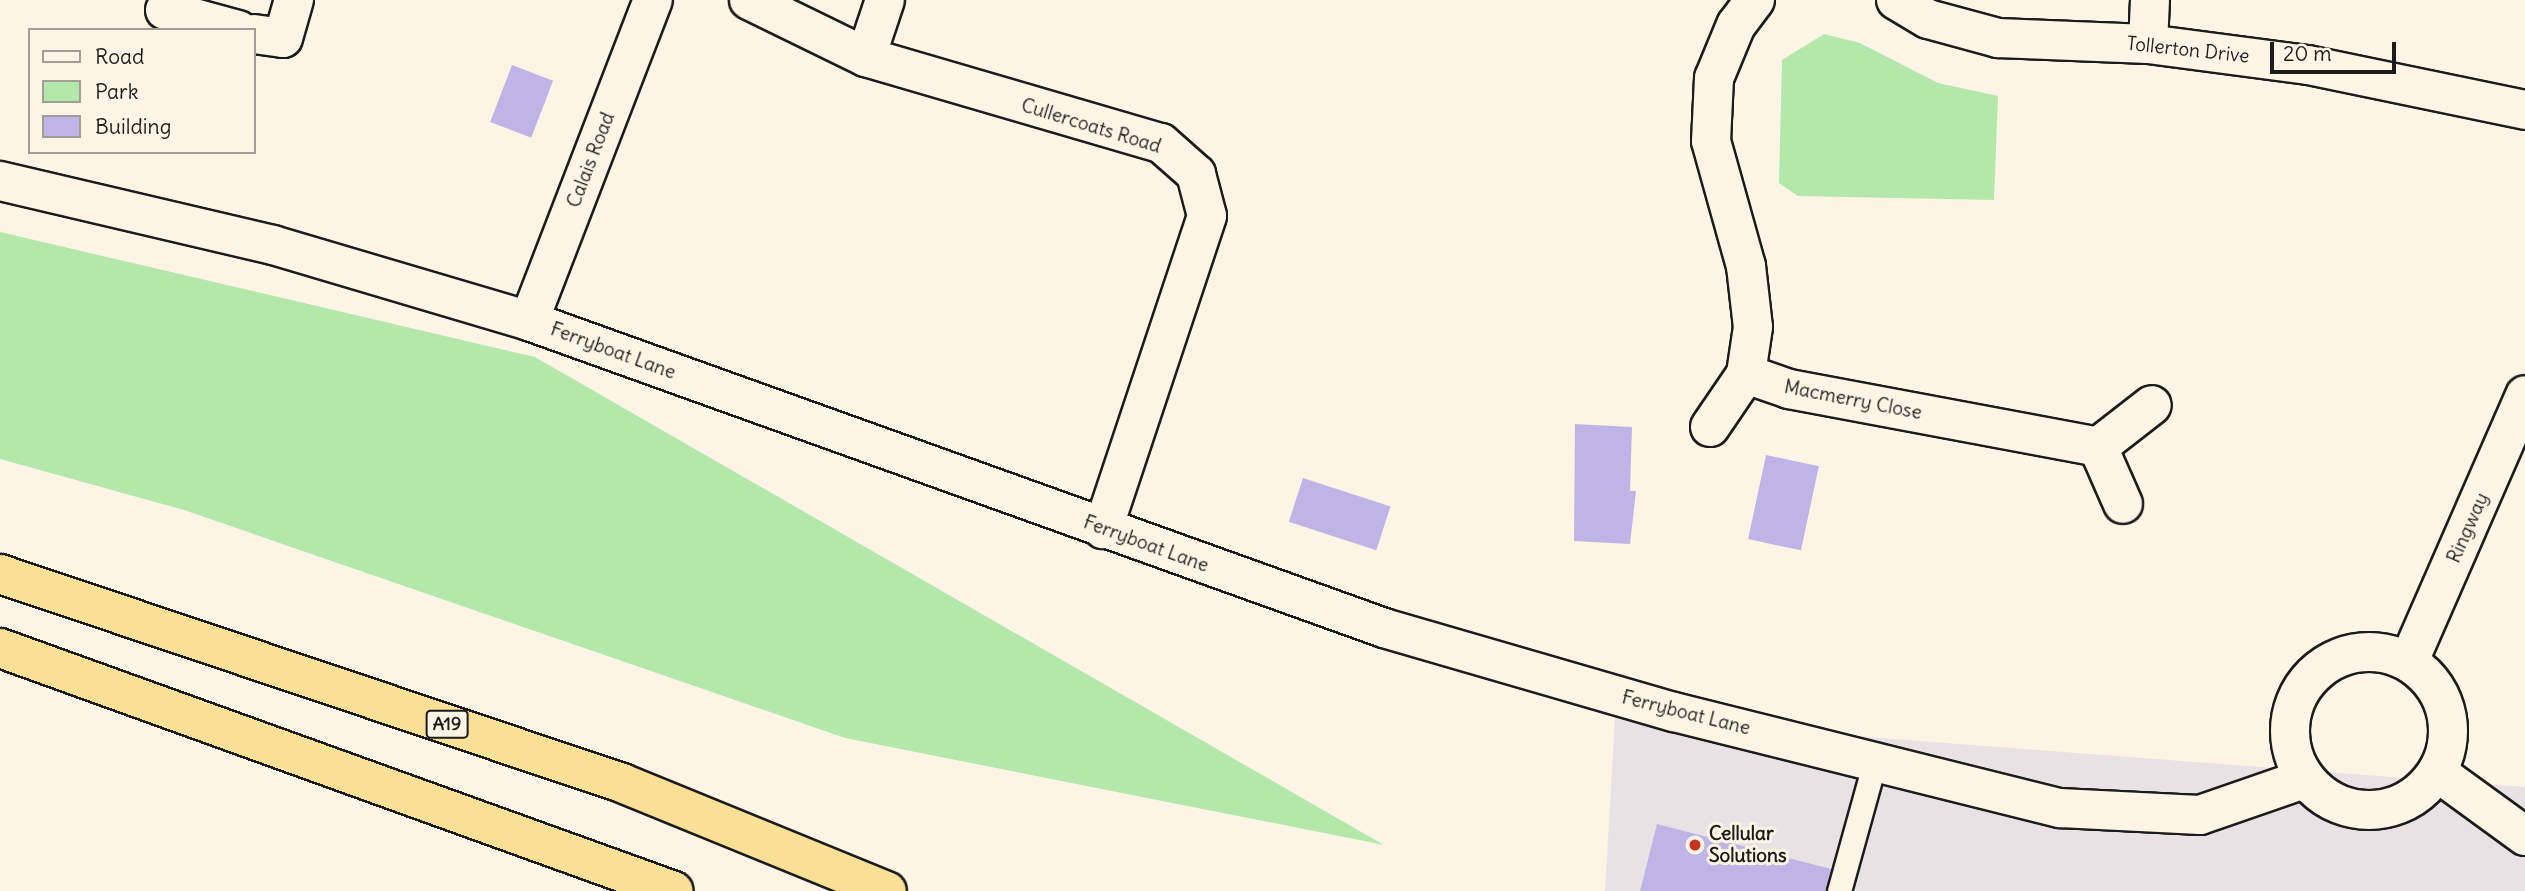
<!DOCTYPE html>
<html>
<head>
<meta charset="utf-8">
<style>
	body { margin:0 }
	#map { position:relative; width:2525px; height:891px; overflow:hidden; background:#fcf5e5; font-family:Delius,sans-serif }
	div>[style] { position:absolute }
	.built>* { inset:0; background:#e9e2e5 }
	.green>* { inset:0; background:#b3e8aa }
	.building>* { inset:0; background:#beb4e6; transform-origin:0 0 }
	.roads { filter:drop-shadow(2px 0 #1c1c1c) drop-shadow(-2px 0 #1c1c1c) drop-shadow(0 2px #1c1c1c) drop-shadow(0 -2px #1c1c1c) }
	.service>* { height:23px; margin:-11.5px; padding:0 11.5px; transform-origin:11.5px; border-radius:11.5px; background:#fcf5e5 }
	.minor>* { height:38px; margin:-19px; padding:0 19px; transform-origin:19px; border-radius:19px; background:#fcf5e5 }
	.tertiary>* { height:38px; margin:-19px; padding:0 19px; transform-origin:19px; border-radius:19px; background:#fcf5e5 }
	.tertiary>.ring { margin:-19px; padding:0; box-sizing:content-box; background:none; border:38px solid #fcf5e5; border-radius:50% }
	.trunk>* { height:38px; margin:-19px; padding:0 19px; transform-origin:19px; border-radius:19px; background:#fadf96 }
	.dots>* { width:19px; height:19px; translate:-50% -50%; box-sizing:border-box; border:4px solid #fcf5e5; border-radius:50% }
	span { translate:-50% -50%; white-space:nowrap; text-align:center; line-height:1.15; -webkit-text-stroke:6px #fcf5e5; paint-order:stroke }
	.shield-label span { padding:2px 5px; background:#fcf5e5; border:2px solid; border-radius:5px; -webkit-text-stroke-width:0 }
	.shield-label { font-size:18px; color:#1c1c1c; font-weight:700 }
	.street-label { font-size:19px; color:#1c1c1c }
	.poi-label { font-size:19px; color:#1c1c1c; font-weight:700 }
	.left { translate:0 -50%; text-align:left }
	.legend { position:absolute; left:28px; top:28px; width:228px; height:126px; box-sizing:border-box; background:#fcf5e5; border:2px solid #a29e95; margin:0; padding:9px 12px; list-style:none; font-size:21px; color:#1c1c1c }
	.legend li { display:flex; align-items:center; gap:14px; height:35px }
	.legend b { width:35px; border:2px solid #a29e95 }
	.scale { position:absolute; left:2270px; top:42px; width:126px; height:32px; box-sizing:border-box; border:4px solid #1c1c1c; border-top:0; padding-left:9px; font-size:21px; line-height:24px; white-space:nowrap; color:#1c1c1c; -webkit-text-stroke:5px #fcf5e5; paint-order:stroke }
</style>
</head>
<body>
<div id="map">
	<div class="built">
		<i style="clip-path:polygon(1615px 718px,2525px 787px,2525px 891px,1605px 891px)"></i>
	</div>
	<div class="green">
		<i style="clip-path:polygon(1824px 34px,1860px 43px,1938px 83px,1998px 96px,1994px 200px,1798px 196px,1779px 183px,1782px 60px)"></i>
		<i style="clip-path:polygon(0 232px,535px 357px,1384px 845px,845px 738px,184px 510px,0 459px)"></i>
	</div>
	<div class="building">
		<i style="left:512px;top:65px;width:44px;height:61px;rotate:21deg"></i>
		<i style="clip-path:polygon(1575px 424px,1632px 427px,1630px 491px,1636px 491px,1630px 544px,1574px 541px)"></i>
		<i style="left:1766px;top:455px;width:54px;height:86px;rotate:12deg"></i>
		<i style="left:1303px;top:478px;width:92px;height:46px;rotate:18deg"></i>
		<i style="clip-path:polygon(1657px 824px,1831px 869px,1825px 891px,1640px 891px)"></i>
	</div>
	<div class="roads">
		<div class="service">
			<i style="left:1839px;top:891px;width:138px;rotate:-74.5deg"></i>
		</div>
		<div class="minor">
			<i style="left:749px;top:0;width:130px;rotate:26deg"></i>
			<i style="left:866px;top:57px;width:307px;rotate:16.3deg"></i>
			<i style="left:1161px;top:143px;width:47px;rotate:41.5deg"></i>
			<i style="left:1196px;top:174px;width:43px;rotate:75.3deg"></i>
			<i style="left:1207px;top:216px;width:330px;rotate:108.4deg"></i>
			<i style="left:1755px;top:0;width:31px;rotate:127deg"></i>
			<i style="left:1736px;top:25px;width:57px;rotate:112.5deg"></i>
			<i style="left:1714px;top:78px;width:63px;rotate:92.7deg"></i>
			<i style="left:1711px;top:141px;width:130px;rotate:74.4deg"></i>
			<i style="left:1746px;top:266px;width:61px;rotate:83.5deg"></i>
			<i style="left:1753px;top:327px;width:48px;rotate:98.5deg"></i>
			<i style="left:1746px;top:374px;width:46px;rotate:19.2deg"></i>
			<i style="left:1789px;top:389px;width:314px;rotate:10.6deg"></i>
			<i style="left:2098px;top:447px;width:68px;rotate:-37.9deg"></i>
			<i style="left:1896px;top:0;width:37px;rotate:31deg"></i>
			<i style="left:1928px;top:19px;width:73px;rotate:15.2deg"></i>
			<i style="left:1998px;top:38px;width:150px;rotate:2.3deg"></i>
			<i style="left:2148px;top:44px;width:161px;rotate:7.5deg"></i>
			<i style="left:2308px;top:65px;width:222px;rotate:11.7deg"></i>
			<i style="left:165px;top:10px;width:76px;rotate:15.3deg"></i>
			<i style="left:254px;top:34px;width:29px;rotate:8deg"></i>
			<i style="left:283px;top:38px;width:40px;rotate:-74deg"></i>
			<i style="left:2148px;top:44px;width:44px;rotate:-87.4deg"></i>
			<i style="left:866px;top:57px;width:60px;rotate:-71.6deg"></i>
			<i style="left:529px;top:321px;width:344px;rotate:-68.9deg"></i>
			<i style="left:1710px;top:427px;width:64px;rotate:-55.8deg"></i>
			<i style="left:2098px;top:447px;width:62px;rotate:66.3deg"></i>
		</div>
		<div class="tertiary">
			<i style="left:0;top:181px;width:280px;rotate:13.2deg"></i>
			<i style="left:273px;top:245px;width:267px;rotate:16.5deg"></i>
			<i style="left:529px;top:321px;width:908px;rotate:19.75deg"></i>
			<i style="left:1384px;top:628px;width:302px;rotate:16.2deg"></i>
			<i style="left:1674px;top:712px;width:398px;rotate:14deg"></i>
			<i style="left:2060px;top:808px;width:140px;rotate:2.9deg"></i>
			<i style="left:2200px;top:815px;width:110px;rotate:-19.1deg"></i>
			<i class="ring" style="left:2290px;top:652px;width:120px;height:120px"></i>
			<i style="left:2409px;top:661px;width:290px;rotate:-66.4deg"></i>
			<i style="left:2437px;top:772px;width:109px;rotate:36deg"></i>
		</div>
		<div class="trunk">
			<i style="left:0;top:574px;width:656px;rotate:18.57deg"></i>
			<i style="left:622px;top:783px;width:286px;rotate:22.2deg"></i>
			<i style="left:0;top:648px;width:716px;rotate:19.83deg"></i>
		</div>
	</div>
	<div class="dots">
		<i style="left:1695px;top:845px;background:#c8321e"></i>
	</div>
	<div class="shield-label">
		<span style="left:447px;top:724px">A19</span>
	</div>
	<div class="street-label">
		<span style="left:2188px;top:50px;rotate:6deg">Tollerton Drive</span>
		<span style="left:1091px;top:126px;rotate:17deg">Cullercoats Road</span>
		<span style="left:591px;top:160px;rotate:-69deg">Calais Road</span>
		<span style="left:613px;top:351px;rotate:20deg">Ferryboat Lane</span>
		<span style="left:1853px;top:400px;rotate:11deg">Macmerry Close</span>
		<span style="left:2468px;top:528px;rotate:-66deg">Ringway</span>
		<span style="left:1146px;top:544px;rotate:20deg">Ferryboat Lane</span>
		<span style="left:1686px;top:713px;rotate:14deg">Ferryboat Lane</span>
	</div>
	<div class="poi-label">
		<span class="left" style="left:1709px;top:845px">Cellular<br>Solutions</span>
	</div>
	<ul class="legend">
	<li><b style="height:9px;background:#fcf5e5"></b>Road</li>
	<li><b style="height:19px;background:#b3e8aa"></b>Park</li>
	<li><b style="height:19px;background:#beb4e6"></b>Building</li>
	</ul>
	<div class="scale">20 m</div>
</div>
</body>
</html>
